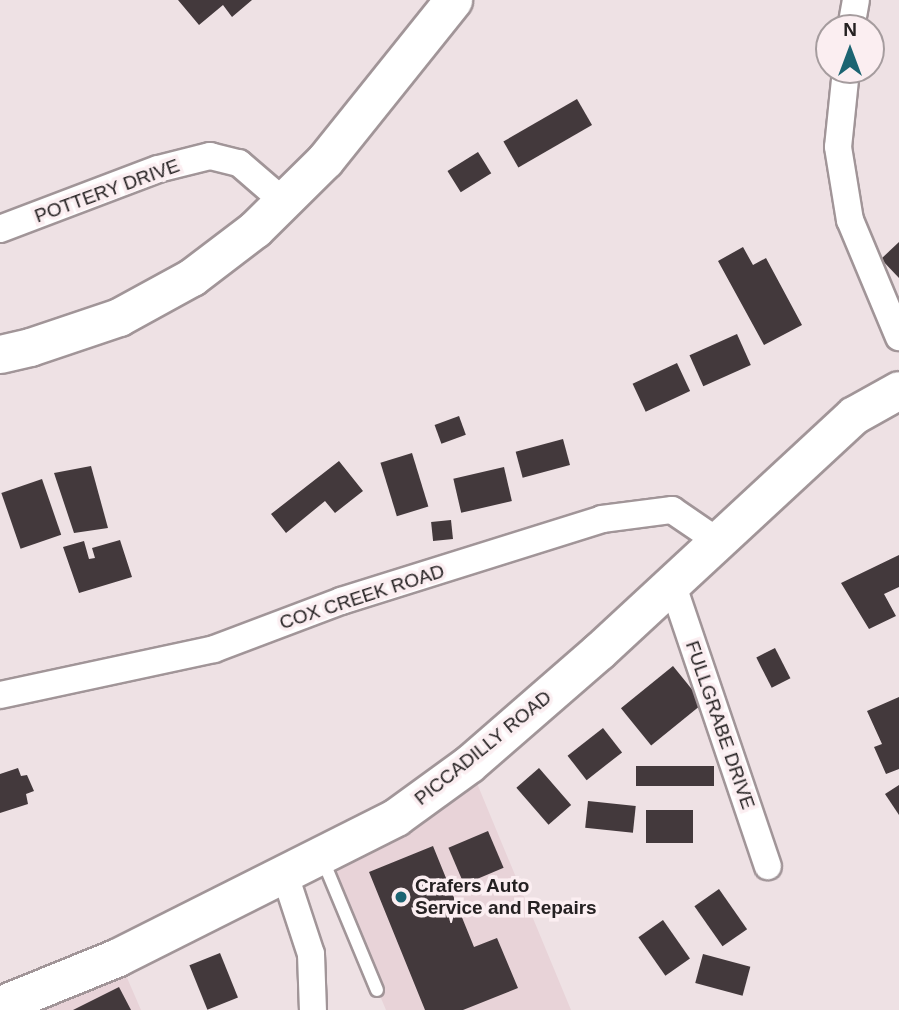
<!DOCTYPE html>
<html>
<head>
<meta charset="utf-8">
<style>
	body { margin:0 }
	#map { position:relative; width:899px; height:1010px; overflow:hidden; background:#eee1e4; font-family:Helvetica,sans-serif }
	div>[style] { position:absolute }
	.built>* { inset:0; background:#e8d3d8 }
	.building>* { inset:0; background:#43393c; transform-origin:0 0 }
	.roads { filter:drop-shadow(2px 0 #a19598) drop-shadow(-2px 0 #a19598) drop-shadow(0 2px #a19598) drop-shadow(0 -2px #a19598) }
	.service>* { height:12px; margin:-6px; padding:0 6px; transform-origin:6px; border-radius:6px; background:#fff }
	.minor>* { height:26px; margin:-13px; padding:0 13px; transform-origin:13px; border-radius:13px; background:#fff }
	.secondary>* { height:37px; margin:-18.5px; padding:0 18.5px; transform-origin:18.5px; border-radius:18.5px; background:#fff }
	.dots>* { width:19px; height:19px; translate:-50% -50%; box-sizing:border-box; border:4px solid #fbeef1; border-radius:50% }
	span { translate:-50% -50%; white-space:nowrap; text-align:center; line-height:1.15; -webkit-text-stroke:7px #fbeef1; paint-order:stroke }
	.street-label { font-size:19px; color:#252122 }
	.poi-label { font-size:19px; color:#252122; font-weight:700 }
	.left { translate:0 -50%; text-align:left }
	.north { position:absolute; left:815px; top:14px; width:70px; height:70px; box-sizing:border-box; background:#fbeef1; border:2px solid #a59c9e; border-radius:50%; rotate:0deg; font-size:19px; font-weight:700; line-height:28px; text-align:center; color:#252122 }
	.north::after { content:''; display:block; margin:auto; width:24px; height:32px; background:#1c6472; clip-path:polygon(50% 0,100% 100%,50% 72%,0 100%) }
</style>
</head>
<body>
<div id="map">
	<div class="built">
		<i style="clip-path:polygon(469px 764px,571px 1010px,386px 1010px,321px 856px)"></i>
		<i style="clip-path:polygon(118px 957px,141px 1010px,0 1010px)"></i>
	</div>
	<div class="building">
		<i style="clip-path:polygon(178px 0,252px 0,232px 17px,223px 5px,199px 25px)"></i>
		<i style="left:577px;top:99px;width:30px;height:85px;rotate:60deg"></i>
		<i style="left:478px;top:152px;width:25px;height:36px;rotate:58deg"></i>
		<i style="clip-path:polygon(899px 242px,899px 278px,881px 259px)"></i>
		<i style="clip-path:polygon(743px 247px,753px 265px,766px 258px,802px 325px,764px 345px,718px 261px)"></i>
		<i style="left:737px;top:334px;width:34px;height:52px;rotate:66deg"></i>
		<i style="left:677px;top:363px;width:31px;height:49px;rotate:65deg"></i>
		<i style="left:459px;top:416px;width:20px;height:26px;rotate:70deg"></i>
		<i style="left:563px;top:439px;width:27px;height:49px;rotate:75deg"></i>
		<i style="left:412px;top:453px;width:56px;height:33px;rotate:73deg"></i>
		<i style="clip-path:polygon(339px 461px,363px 491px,335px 513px,325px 501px,286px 533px,271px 514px)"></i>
		<i style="clip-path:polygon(91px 466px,108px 528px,74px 533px,54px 473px)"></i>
		<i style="left:504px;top:467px;width:35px;height:52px;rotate:77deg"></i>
		<i style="left:42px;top:479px;width:59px;height:43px;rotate:71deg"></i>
		<i style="left:451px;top:520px;width:19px;height:20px;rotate:84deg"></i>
		<i style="clip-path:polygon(120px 540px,132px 577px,79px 593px,63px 547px,84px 541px,89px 559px,95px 558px,92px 548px)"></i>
		<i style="clip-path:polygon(899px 555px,899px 587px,884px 594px,896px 616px,869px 629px,841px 583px)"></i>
		<i style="left:775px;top:648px;width:34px;height:21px;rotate:63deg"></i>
		<i style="left:673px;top:666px;width:48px;height:67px;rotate:51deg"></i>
		<i style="clip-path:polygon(899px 697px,899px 769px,886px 774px,874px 747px,882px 744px,867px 711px)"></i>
		<i style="left:603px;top:728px;width:31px;height:45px;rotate:52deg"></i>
		<i style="left:714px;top:766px;width:20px;height:78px;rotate:90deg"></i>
		<i style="clip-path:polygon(18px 768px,21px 776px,27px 775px,34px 791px,26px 794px,28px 804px,0 813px,0 774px)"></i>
		<i style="left:539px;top:768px;width:49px;height:30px;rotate:49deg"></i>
		<i style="clip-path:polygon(899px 785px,899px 815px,885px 794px)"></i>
		<i style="left:588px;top:801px;width:48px;height:27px;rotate:6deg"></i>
		<i style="left:693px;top:810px;width:33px;height:47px;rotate:90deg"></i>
		<i style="left:488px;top:831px;width:40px;height:43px;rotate:67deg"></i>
		<i style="clip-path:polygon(433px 846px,474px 947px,497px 938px,518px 988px,463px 1010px,425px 1010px,369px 872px)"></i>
		<i style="left:719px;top:889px;width:49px;height:30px;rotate:55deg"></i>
		<i style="left:663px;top:920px;width:47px;height:30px;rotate:55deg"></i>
		<i style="left:220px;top:953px;width:48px;height:33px;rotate:68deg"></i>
		<i style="left:703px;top:954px;width:49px;height:30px;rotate:15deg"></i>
		<i style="clip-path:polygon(119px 987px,131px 1010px,73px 1010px)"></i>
	</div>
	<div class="roads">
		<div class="service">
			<i style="left:322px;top:858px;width:143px;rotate:67.4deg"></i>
		</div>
		<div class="minor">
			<i style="left:851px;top:28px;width:28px;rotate:-80deg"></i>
			<i style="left:846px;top:70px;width:77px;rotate:95.9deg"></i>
			<i style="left:838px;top:147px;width:74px;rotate:80.7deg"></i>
			<i style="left:850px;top:220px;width:127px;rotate:67.3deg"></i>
			<i style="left:0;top:229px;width:169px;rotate:-20.8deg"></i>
			<i style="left:158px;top:169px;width:54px;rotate:-14deg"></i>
			<i style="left:210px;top:156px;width:30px;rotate:14deg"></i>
			<i style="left:239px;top:163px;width:58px;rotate:40.8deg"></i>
			<i style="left:672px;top:583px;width:299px;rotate:71.3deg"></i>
			<i style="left:0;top:695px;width:219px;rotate:-12.1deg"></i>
			<i style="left:214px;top:649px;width:136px;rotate:-20.7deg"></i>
			<i style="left:341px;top:601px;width:274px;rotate:-17.4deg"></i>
			<i style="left:602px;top:519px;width:71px;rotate:-7.3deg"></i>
			<i style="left:672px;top:510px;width:53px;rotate:34.3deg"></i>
			<i style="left:285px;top:875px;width:83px;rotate:71.8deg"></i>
			<i style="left:311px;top:954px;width:56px;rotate:88deg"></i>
		</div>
		<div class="secondary">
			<i style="left:0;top:354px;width:31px;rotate:-13deg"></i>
			<i style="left:30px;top:347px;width:94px;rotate:-18.6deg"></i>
			<i style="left:119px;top:317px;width:83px;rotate:-28.7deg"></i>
			<i style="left:192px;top:277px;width:79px;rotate:-37.3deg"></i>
			<i style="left:255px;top:229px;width:98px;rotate:-44.6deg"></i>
			<i style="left:325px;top:160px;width:205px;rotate:-51.3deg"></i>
			<i style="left:0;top:1005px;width:127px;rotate:-22.1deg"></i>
			<i style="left:118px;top:957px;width:311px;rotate:-26.7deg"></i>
			<i style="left:396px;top:817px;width:90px;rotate:-36deg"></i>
			<i style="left:469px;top:764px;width:172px;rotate:-41deg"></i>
			<i style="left:599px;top:651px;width:347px;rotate:-42.8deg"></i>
			<i style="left:854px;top:415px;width:51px;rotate:-29.1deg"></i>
		</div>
	</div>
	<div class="dots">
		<i style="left:401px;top:897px;background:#1c6472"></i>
	</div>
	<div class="street-label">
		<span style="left:107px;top:191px;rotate:-20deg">POTTERY DRIVE</span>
		<span style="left:362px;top:597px;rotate:-18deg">COX CREEK ROAD</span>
		<span style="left:720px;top:725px;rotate:71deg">FULLGRABE DRIVE</span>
		<span style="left:483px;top:748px;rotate:-39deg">PICCADILLY ROAD</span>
	</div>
	<div class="poi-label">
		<span class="left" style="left:415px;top:897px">Crafers Auto<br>Service and Repairs</span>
	</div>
	<div class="north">N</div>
</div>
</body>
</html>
